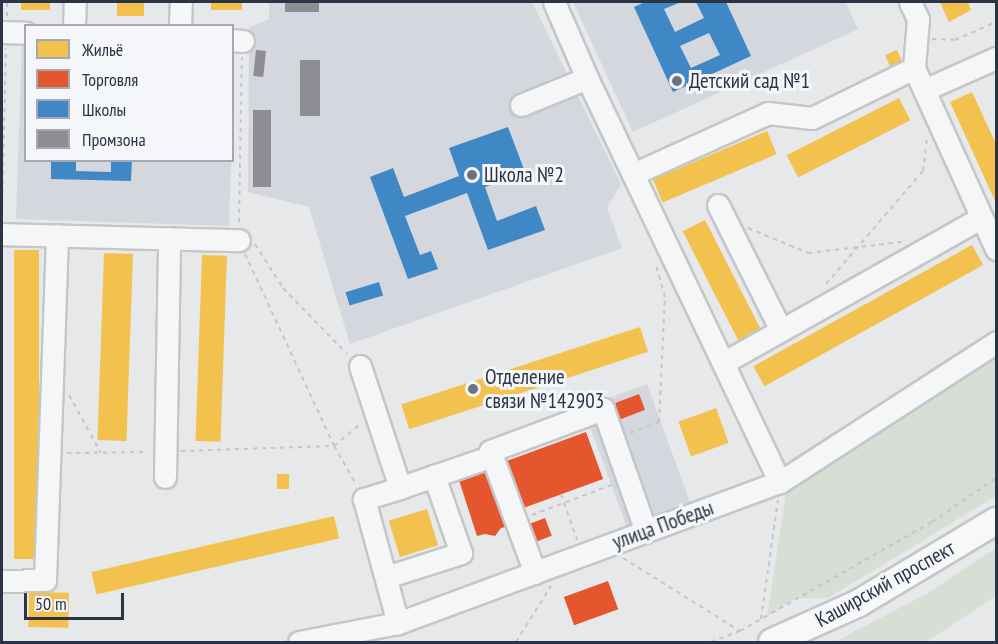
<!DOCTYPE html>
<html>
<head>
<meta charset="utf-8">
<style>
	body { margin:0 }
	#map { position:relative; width:998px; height:644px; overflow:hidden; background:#e6e8ea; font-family:"PT Sans Narrow",sans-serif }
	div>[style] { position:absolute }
	.built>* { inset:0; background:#d4d7dd; transform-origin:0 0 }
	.green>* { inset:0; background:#d6ded6 }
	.homes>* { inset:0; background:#f2c14e; transform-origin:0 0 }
	.shops>* { inset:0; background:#e4572e; transform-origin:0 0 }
	.schools>* { inset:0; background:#3f88c5; transform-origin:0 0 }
	.industry>* { inset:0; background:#8d8d92; transform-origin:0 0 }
	.path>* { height:2px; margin-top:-1px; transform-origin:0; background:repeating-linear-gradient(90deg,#c5c6ca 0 4.5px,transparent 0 9px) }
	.roads { filter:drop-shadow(2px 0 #c4c6c8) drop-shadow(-2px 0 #c4c6c8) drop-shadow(0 2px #c4c6c8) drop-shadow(0 -2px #c4c6c8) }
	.minor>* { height:21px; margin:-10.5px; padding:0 10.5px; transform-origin:10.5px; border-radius:10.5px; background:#f5f6f7 }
	.major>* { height:26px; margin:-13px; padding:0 13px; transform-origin:13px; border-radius:13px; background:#f8f8f8 }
	.dots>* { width:16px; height:16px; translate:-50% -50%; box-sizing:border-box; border:3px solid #f4f6f9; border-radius:50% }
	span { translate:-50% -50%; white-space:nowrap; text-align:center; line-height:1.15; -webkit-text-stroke:6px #f4f6f9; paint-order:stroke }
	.poi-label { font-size:21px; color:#2b3445 }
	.left { translate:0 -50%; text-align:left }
	.street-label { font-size:21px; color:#2b3445 }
	.frame { position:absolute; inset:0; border:3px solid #2b3445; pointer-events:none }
	.legend { position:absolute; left:24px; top:24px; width:210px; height:138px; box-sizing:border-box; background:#f4f6f9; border:2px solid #a4a8b1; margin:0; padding:8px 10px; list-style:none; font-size:18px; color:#2b3445 }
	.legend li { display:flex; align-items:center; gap:12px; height:30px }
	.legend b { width:30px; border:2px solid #a4a8b1 }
	.scale { position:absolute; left:24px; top:593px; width:100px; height:27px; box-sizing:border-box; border:3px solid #2b3445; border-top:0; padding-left:8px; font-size:18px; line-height:21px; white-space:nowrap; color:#2b3445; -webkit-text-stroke:4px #f4f6f9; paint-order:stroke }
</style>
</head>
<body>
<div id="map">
	<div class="built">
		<i style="clip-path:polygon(269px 2px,532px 2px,621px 184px,607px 208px,622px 248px,350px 344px,309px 207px,248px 192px,249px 28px,269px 19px)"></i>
		<i style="clip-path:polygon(573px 2px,845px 2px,858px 29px,633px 132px)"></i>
		<i style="clip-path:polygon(22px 42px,26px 43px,26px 160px,231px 161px,229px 226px,16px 219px)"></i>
		<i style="left:647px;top:384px;width:131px;height:68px;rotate:70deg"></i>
	</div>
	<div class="green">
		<i style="clip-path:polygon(996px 353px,996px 496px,828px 598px,797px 598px,767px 616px,787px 488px)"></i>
		<i style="clip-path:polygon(996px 548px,996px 596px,926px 642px,835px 642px,930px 592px)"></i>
	</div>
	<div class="homes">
		<i style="left:21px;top:2px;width:29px;height:8px"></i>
		<i style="left:117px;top:2px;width:27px;height:14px"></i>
		<i style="left:211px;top:2px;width:31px;height:8px"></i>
		<i style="clip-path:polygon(940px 2px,968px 2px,971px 10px,949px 22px)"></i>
		<i style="left:897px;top:50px;width:12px;height:13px;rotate:66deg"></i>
		<i style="clip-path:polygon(972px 92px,996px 144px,996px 203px,950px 102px)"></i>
		<i style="left:899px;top:98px;width:25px;height:126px;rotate:63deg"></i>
		<i style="left:767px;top:131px;width:25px;height:124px;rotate:67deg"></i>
		<i style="left:705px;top:220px;width:123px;height:25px;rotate:63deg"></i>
		<i style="left:972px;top:245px;width:23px;height:250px;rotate:61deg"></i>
		<i style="left:14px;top:250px;width:25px;height:309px"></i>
		<i style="left:104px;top:253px;width:29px;height:187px;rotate:2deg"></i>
		<i style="left:202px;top:255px;width:25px;height:186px;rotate:2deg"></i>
		<i style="left:640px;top:327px;width:26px;height:251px;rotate:72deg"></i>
		<i style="left:716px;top:408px;width:37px;height:40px;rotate:70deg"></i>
		<i style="left:277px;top:474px;width:12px;height:15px"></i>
		<i style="left:427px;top:509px;width:38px;height:40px;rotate:73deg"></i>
		<i style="left:334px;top:516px;width:23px;height:249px;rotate:77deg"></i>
		<i style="left:29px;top:592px;width:40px;height:35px;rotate:1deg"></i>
	</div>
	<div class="shops">
		<i style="left:639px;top:394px;width:17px;height:31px;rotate:69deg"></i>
		<i style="left:586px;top:432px;width:50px;height:87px;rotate:70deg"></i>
		<i style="clip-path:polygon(488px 461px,509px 526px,501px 528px,495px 536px,485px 534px,477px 536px,456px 471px)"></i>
		<i style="left:545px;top:518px;width:19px;height:17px;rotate:69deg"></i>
		<i style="left:608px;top:581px;width:30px;height:47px;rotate:70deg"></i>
	</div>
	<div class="schools">
		<i style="clip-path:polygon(evenodd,645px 2px,681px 2px,664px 9px,675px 32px,704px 18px,696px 2px,726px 2px,751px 56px,673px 92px,634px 7px,645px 2px,709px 33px,720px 55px,691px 68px,680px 46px,709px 33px)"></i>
		<i style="clip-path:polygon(508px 127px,525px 172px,485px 187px,497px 221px,536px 206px,545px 230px,488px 250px,467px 193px,405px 216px,420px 255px,431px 251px,438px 269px,408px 279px,370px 177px,393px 168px,404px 197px,459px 176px,449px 148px)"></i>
		<i style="clip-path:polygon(51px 160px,76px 160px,76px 171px,111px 172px,111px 160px,132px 160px,131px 181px,51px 179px)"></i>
		<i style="left:379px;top:282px;width:14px;height:35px;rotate:73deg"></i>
	</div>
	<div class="industry">
		<i style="left:285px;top:2px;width:34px;height:10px"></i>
		<i style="left:256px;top:50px;width:10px;height:26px;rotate:6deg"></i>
		<i style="left:300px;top:60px;width:20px;height:56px"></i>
		<i style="left:253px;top:110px;width:18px;height:77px"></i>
	</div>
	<div class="path">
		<i style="left:7px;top:16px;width:14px;rotate:-90deg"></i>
		<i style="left:932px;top:39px;width:23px;rotate:2deg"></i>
		<i style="left:955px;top:40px;width:45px;rotate:-23.7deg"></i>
		<i style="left:2px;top:211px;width:163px;rotate:-88.6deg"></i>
		<i style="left:239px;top:222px;width:165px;rotate:-89deg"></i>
		<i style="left:748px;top:228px;width:65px;rotate:22.6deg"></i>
		<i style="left:808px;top:253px;width:94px;rotate:-6.7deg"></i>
		<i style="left:255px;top:244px;width:52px;rotate:57.5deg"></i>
		<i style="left:283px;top:288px;width:92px;rotate:45.9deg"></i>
		<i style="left:245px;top:254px;width:212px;rotate:65.1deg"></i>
		<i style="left:334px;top:446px;width:44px;rotate:59.9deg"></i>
		<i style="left:826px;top:284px;width:149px;rotate:-49.4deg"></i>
		<i style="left:923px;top:171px;width:31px;rotate:-83deg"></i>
		<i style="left:69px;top:395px;width:66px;rotate:61.1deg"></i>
		<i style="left:630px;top:433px;width:31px;rotate:-21deg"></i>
		<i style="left:659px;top:422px;width:125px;rotate:-87.3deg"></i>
		<i style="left:665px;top:297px;width:32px;rotate:-106deg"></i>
		<i style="left:181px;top:451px;width:153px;rotate:-1.9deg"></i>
		<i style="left:334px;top:446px;width:35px;rotate:-40deg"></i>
		<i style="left:67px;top:453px;width:81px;rotate:-0.7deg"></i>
		<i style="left:561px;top:494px;width:49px;rotate:70.8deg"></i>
		<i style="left:532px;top:515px;width:85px;rotate:-20.8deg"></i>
		<i style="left:623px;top:558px;width:138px;rotate:32deg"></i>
		<i style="left:761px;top:619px;width:120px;rotate:-81.9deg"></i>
		<i style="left:516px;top:642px;width:66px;rotate:-58deg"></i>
		<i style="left:711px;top:642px;width:31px;rotate:-21deg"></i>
		<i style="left:740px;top:631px;width:221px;rotate:-29.6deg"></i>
		<i style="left:932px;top:522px;width:78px;rotate:-34.5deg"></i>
	</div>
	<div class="roads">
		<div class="minor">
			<i style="left:554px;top:2px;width:83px;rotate:66.5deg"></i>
			<i style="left:587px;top:78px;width:448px;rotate:64.5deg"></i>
			<i style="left:910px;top:2px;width:19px;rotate:65deg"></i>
			<i style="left:918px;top:19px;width:49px;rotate:94.7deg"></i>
			<i style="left:914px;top:68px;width:199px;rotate:65.6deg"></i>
			<i style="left:74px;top:26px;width:24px;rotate:-88deg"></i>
			<i style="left:180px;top:26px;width:24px;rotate:-88deg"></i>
			<i style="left:2px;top:32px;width:24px;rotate:2deg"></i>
			<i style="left:232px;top:40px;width:11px;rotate:5deg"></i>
			<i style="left:924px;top:90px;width:79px;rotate:-24deg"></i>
			<i style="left:521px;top:105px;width:71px;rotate:-22.2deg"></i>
			<i style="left:633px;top:174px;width:148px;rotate:-24.3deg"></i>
			<i style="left:768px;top:113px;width:44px;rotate:6.5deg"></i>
			<i style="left:812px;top:118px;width:114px;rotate:-26.1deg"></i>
			<i style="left:718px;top:205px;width:140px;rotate:63.3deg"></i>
			<i style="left:2px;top:234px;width:237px;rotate:1.5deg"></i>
			<i style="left:723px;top:363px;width:295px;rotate:-29.4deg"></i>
			<i style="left:360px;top:366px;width:128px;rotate:71.8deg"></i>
			<i style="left:400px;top:488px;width:38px;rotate:163deg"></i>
			<i style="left:364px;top:499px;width:129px;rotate:74.7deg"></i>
			<i style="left:434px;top:476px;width:61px;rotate:-19deg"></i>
			<i style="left:165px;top:477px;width:239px;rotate:-89deg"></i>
			<i style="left:535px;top:573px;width:130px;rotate:-110.2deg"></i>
			<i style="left:490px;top:451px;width:121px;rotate:-20.4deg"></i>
			<i style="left:603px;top:409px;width:130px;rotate:70.7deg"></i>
			<i style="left:386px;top:577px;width:79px;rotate:-17.7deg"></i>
			<i style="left:461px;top:553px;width:82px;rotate:-109.3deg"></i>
			<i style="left:434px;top:476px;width:36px;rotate:161deg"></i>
			<i style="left:2px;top:581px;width:43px;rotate:-1.3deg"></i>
			<i style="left:45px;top:580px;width:345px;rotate:-88deg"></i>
			<i style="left:299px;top:642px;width:101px;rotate:-10.9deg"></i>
			<i style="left:398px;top:623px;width:407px;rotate:-20.3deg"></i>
			<i style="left:780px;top:482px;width:257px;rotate:-32.9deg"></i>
		</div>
		<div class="major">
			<i style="left:772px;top:642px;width:95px;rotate:-24.1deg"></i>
			<i style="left:859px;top:603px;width:160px;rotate:-30.9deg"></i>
		</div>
	</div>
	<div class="dots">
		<i style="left:677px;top:81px;background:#6c737f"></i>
		<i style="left:472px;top:175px;background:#6c737f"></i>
		<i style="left:473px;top:389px;background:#6c737f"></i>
	</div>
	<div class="poi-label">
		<span class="left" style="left:689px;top:81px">Детский сад №1</span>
		<span class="left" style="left:484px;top:175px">Школа №2</span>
		<span class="left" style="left:485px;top:389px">Отделение<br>связи №142903</span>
	</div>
	<div class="street-label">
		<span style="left:663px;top:525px;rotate:-20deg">улица Победы</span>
		<span style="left:885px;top:584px;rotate:-29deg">Каширский проспект</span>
	</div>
	<div class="frame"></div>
	<ul class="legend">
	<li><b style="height:16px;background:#f2c14e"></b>Жильё</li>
	<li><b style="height:16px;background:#e4572e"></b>Торговля</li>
	<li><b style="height:16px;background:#3f88c5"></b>Школы</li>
	<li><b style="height:16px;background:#8d8d92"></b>Промзона</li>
	</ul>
	<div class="scale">50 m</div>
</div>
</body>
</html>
